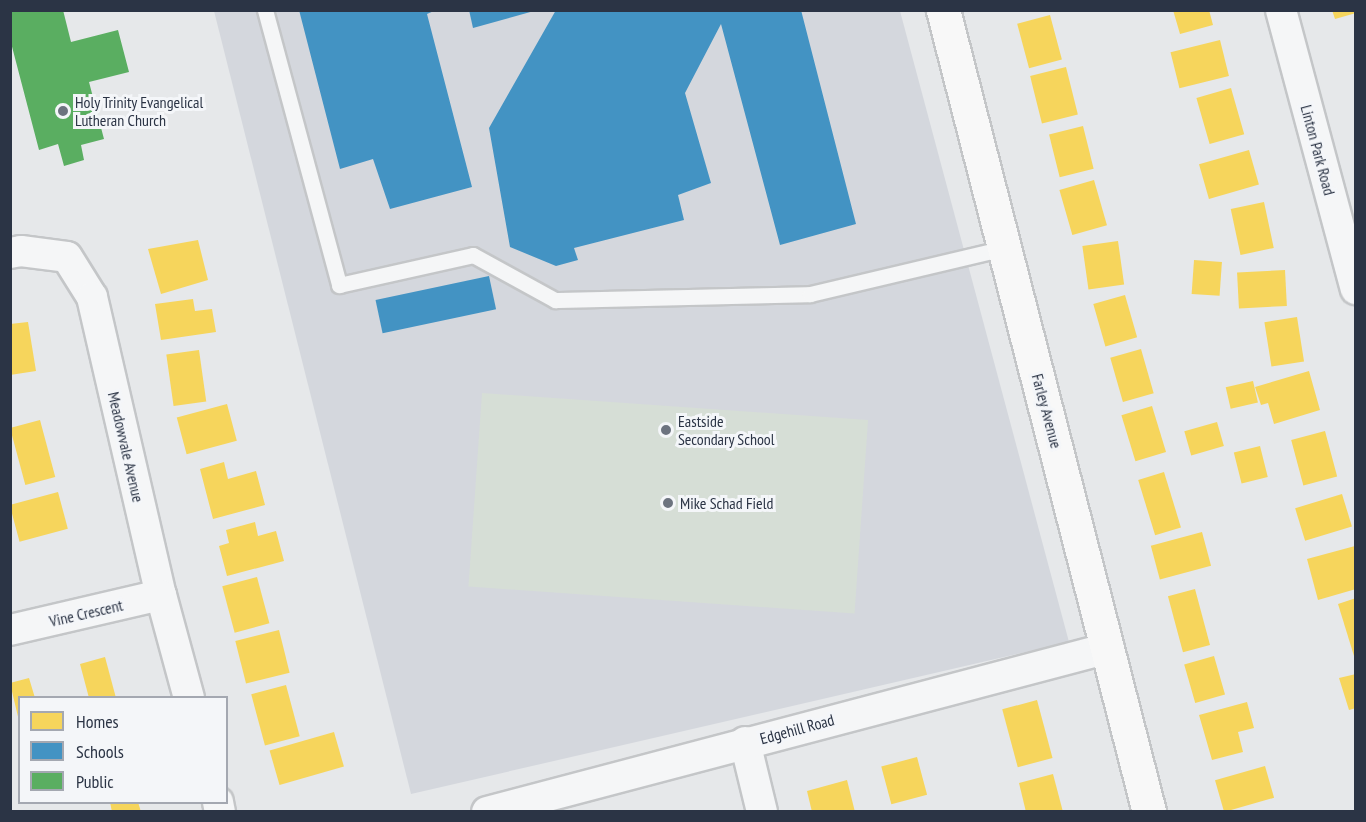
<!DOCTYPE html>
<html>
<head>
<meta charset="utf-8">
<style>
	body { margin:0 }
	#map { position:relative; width:1366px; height:822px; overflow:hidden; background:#e6e8ea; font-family:"PT Sans Narrow",sans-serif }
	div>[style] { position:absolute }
	.built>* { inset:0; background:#d4d7dd }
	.green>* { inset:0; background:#d6ded6; transform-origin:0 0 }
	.homes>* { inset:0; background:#f6d55c; transform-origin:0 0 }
	.schools>* { inset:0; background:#4393c3; transform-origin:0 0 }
	.public>* { inset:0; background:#5aae61 }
	.roads { filter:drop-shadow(2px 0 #c4c6c8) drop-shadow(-2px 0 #c4c6c8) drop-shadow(0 2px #c4c6c8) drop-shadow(0 -2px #c4c6c8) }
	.lane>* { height:15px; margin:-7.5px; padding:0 7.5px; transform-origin:7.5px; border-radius:7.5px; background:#f5f6f7 }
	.street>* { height:30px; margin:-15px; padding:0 15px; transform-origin:15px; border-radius:15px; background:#f5f6f7 }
	.secondary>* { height:33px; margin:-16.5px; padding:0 16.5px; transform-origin:16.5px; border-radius:16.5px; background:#f8f8f8 }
	.dots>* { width:16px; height:16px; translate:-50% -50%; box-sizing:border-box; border:3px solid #f4f6f9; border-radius:50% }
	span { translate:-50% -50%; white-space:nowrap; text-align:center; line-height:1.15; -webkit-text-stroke:6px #f4f6f9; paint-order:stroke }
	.poi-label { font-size:16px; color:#2b3445 }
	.left { translate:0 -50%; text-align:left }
	.street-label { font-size:16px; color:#2b3445 }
	.frame { position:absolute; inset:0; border:12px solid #2b3445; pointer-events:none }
	.legend { position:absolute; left:18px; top:696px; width:210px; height:108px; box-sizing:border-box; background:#f4f6f9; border:2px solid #a4a8b1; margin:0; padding:8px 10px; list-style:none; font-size:18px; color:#2b3445 }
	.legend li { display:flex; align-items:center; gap:12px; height:30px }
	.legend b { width:30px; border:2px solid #a4a8b1 }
</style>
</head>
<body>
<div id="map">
	<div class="built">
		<i style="clip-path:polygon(214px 11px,900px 11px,1069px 642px,411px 794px)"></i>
	</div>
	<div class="green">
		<i style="left:482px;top:393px;width:387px;height:194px;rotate:4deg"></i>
	</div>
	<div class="homes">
		<i style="clip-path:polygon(1173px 10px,1209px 10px,1213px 25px,1180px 34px)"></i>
		<i style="clip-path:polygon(1332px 10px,1356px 10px,1356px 13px,1335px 19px)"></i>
		<i style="left:1050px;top:15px;width:46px;height:34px;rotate:75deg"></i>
		<i style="left:1220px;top:40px;width:37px;height:51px;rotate:76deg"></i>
		<i style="left:1066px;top:67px;width:49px;height:37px;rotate:76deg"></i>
		<i style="left:1231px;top:88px;width:48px;height:36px;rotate:74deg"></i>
		<i style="left:1083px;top:126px;width:44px;height:35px;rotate:76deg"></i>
		<i style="left:1249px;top:150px;width:36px;height:52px;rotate:74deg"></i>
		<i style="left:1094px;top:180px;width:47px;height:36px;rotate:74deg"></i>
		<i style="left:1264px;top:202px;width:47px;height:34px;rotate:78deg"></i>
		<i style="clip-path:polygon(198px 240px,208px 280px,161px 294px,148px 249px)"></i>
		<i style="left:1118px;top:241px;width:44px;height:36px;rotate:82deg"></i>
		<i style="left:1194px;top:260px;width:28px;height:34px;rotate:4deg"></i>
		<i style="left:1285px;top:270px;width:36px;height:48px;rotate:87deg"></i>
		<i style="left:1125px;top:295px;width:44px;height:33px;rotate:74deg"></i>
		<i style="clip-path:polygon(193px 299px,195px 311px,212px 309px,216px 332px,161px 340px,155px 304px)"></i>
		<i style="left:1297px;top:317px;width:45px;height:33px;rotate:81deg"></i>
		<i style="clip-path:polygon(28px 322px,36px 371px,10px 375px,10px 324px)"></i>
		<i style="left:1141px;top:349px;width:46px;height:32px;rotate:74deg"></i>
		<i style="left:199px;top:350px;width:52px;height:33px;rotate:82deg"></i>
		<i style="clip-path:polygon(1309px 371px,1320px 410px,1274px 424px,1268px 403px,1261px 405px,1255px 387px)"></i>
		<i style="left:1253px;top:381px;width:22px;height:28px;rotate:77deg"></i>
		<i style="left:227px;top:404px;width:38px;height:52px;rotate:75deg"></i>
		<i style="left:1152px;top:406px;width:48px;height:32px;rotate:73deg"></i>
		<i style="left:40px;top:420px;width:59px;height:31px;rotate:75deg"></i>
		<i style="left:1217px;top:422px;width:25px;height:34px;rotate:74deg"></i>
		<i style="left:1325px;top:431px;width:47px;height:35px;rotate:75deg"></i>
		<i style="left:1260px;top:446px;width:32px;height:27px;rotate:76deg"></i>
		<i style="clip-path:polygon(224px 462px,228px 479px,256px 471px,265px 505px,213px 519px,200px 469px)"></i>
		<i style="left:1164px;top:472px;width:58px;height:27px;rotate:73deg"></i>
		<i style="left:58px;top:492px;width:38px;height:50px;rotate:75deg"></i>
		<i style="left:1342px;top:494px;width:34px;height:49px;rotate:73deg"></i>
		<i style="clip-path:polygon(255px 522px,258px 536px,276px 531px,284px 561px,227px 576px,219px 546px,229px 543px,226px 530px)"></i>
		<i style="left:1202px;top:532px;width:35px;height:53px;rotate:75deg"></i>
		<i style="clip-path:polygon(1355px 546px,1356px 589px,1318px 600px,1307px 559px)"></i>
		<i style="left:257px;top:577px;width:48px;height:36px;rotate:75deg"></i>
		<i style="left:1195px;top:589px;width:58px;height:28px;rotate:75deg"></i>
		<i style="clip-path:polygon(1356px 598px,1356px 655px,1354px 656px,1338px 604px)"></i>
		<i style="left:279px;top:630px;width:44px;height:45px;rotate:76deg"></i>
		<i style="left:1214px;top:656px;width:40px;height:31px;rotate:74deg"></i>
		<i style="clip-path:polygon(105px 657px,116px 698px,89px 698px,80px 664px)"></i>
		<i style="clip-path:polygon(1356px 674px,1356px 708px,1349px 710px,1339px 678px)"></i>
		<i style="clip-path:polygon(29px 678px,35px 698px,20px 698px,19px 721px,10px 683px)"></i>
		<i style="left:286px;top:685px;width:53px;height:36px;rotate:75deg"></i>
		<i style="left:1037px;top:700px;width:60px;height:36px;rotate:75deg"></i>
		<i style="clip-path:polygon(1247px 702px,1254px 728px,1238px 732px,1243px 752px,1212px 760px,1199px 715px)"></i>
		<i style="left:334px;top:732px;width:36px;height:67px;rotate:74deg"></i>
		<i style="left:917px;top:757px;width:39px;height:37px;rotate:75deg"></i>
		<i style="left:1265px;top:766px;width:33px;height:52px;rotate:74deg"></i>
		<i style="clip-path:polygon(1053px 774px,1063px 812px,1026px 812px,1019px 783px)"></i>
		<i style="clip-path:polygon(847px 780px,855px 812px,812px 812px,807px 791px)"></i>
		<i style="clip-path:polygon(110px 802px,138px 802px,141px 812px,112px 812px)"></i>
	</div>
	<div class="schools">
		<i style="clip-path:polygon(299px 10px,436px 10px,427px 14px,472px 187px,390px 209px,373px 159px,340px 169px)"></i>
		<i style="clip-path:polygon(469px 10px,533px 10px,534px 11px,473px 28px)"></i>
		<i style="clip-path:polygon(556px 10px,801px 10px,856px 224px,780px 245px,721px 24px,685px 93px,711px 183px,678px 195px,684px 220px,574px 248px,578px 260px,556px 266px,510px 247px,489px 128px)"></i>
		<i style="left:489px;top:276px;width:34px;height:116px;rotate:78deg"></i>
	</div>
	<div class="public">
		<i style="clip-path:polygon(10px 10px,63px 10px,71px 42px,118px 30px,129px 72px,89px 82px,104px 139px,81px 145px,84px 160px,64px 166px,58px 144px,39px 150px,10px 39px)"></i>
	</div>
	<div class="roads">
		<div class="lane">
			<i style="left:265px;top:10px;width:285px;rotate:74.9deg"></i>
			<i style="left:339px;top:285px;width:137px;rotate:-12.6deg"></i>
			<i style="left:473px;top:255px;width:94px;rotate:28.8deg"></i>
			<i style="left:555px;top:300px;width:255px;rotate:-1.3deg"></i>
			<i style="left:810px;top:294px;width:199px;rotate:-13.3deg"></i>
		</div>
		<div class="street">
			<i style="left:1281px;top:10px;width:289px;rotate:75deg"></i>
			<i style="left:10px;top:253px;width:11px;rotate:-10deg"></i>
			<i style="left:21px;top:251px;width:46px;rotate:7.4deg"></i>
			<i style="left:67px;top:257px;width:47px;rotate:58deg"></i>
			<i style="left:92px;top:297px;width:306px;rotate:77deg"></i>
			<i style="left:161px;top:595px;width:107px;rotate:74.8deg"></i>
			<i style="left:10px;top:630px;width:155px;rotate:-13.1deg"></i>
			<i style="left:745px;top:742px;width:72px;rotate:76.3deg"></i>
			<i style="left:218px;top:802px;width:10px;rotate:79deg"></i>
			<i style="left:487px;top:812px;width:643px;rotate:-14.77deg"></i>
		</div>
		<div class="secondary">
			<i style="left:943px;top:10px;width:828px;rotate:75.59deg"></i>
		</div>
	</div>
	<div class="dots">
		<i style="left:63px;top:111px;background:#6c737f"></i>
		<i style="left:666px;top:430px;background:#6c737f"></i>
		<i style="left:668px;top:503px;background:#6c737f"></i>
	</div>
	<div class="poi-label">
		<span class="left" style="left:75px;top:111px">Holy Trinity Evangelical<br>Lutheran Church</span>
		<span class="left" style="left:678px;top:430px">Eastside<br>Secondary School</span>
		<span class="left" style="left:680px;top:503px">Mike Schad Field</span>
	</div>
	<div class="street-label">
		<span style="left:1318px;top:150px;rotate:75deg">Linton Park Road</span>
		<span style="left:1047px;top:411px;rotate:75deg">Farley Avenue</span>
		<span style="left:126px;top:447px;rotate:77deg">Meadowvale Avenue</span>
		<span style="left:86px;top:613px;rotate:-13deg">Vine Crescent</span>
		<span style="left:797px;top:729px;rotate:-15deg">Edgehill Road</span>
	</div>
	<div class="frame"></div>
	<ul class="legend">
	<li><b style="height:16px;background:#f6d55c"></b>Homes</li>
	<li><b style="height:16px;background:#4393c3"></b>Schools</li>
	<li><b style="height:16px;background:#5aae61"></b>Public</li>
	</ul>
</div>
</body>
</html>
